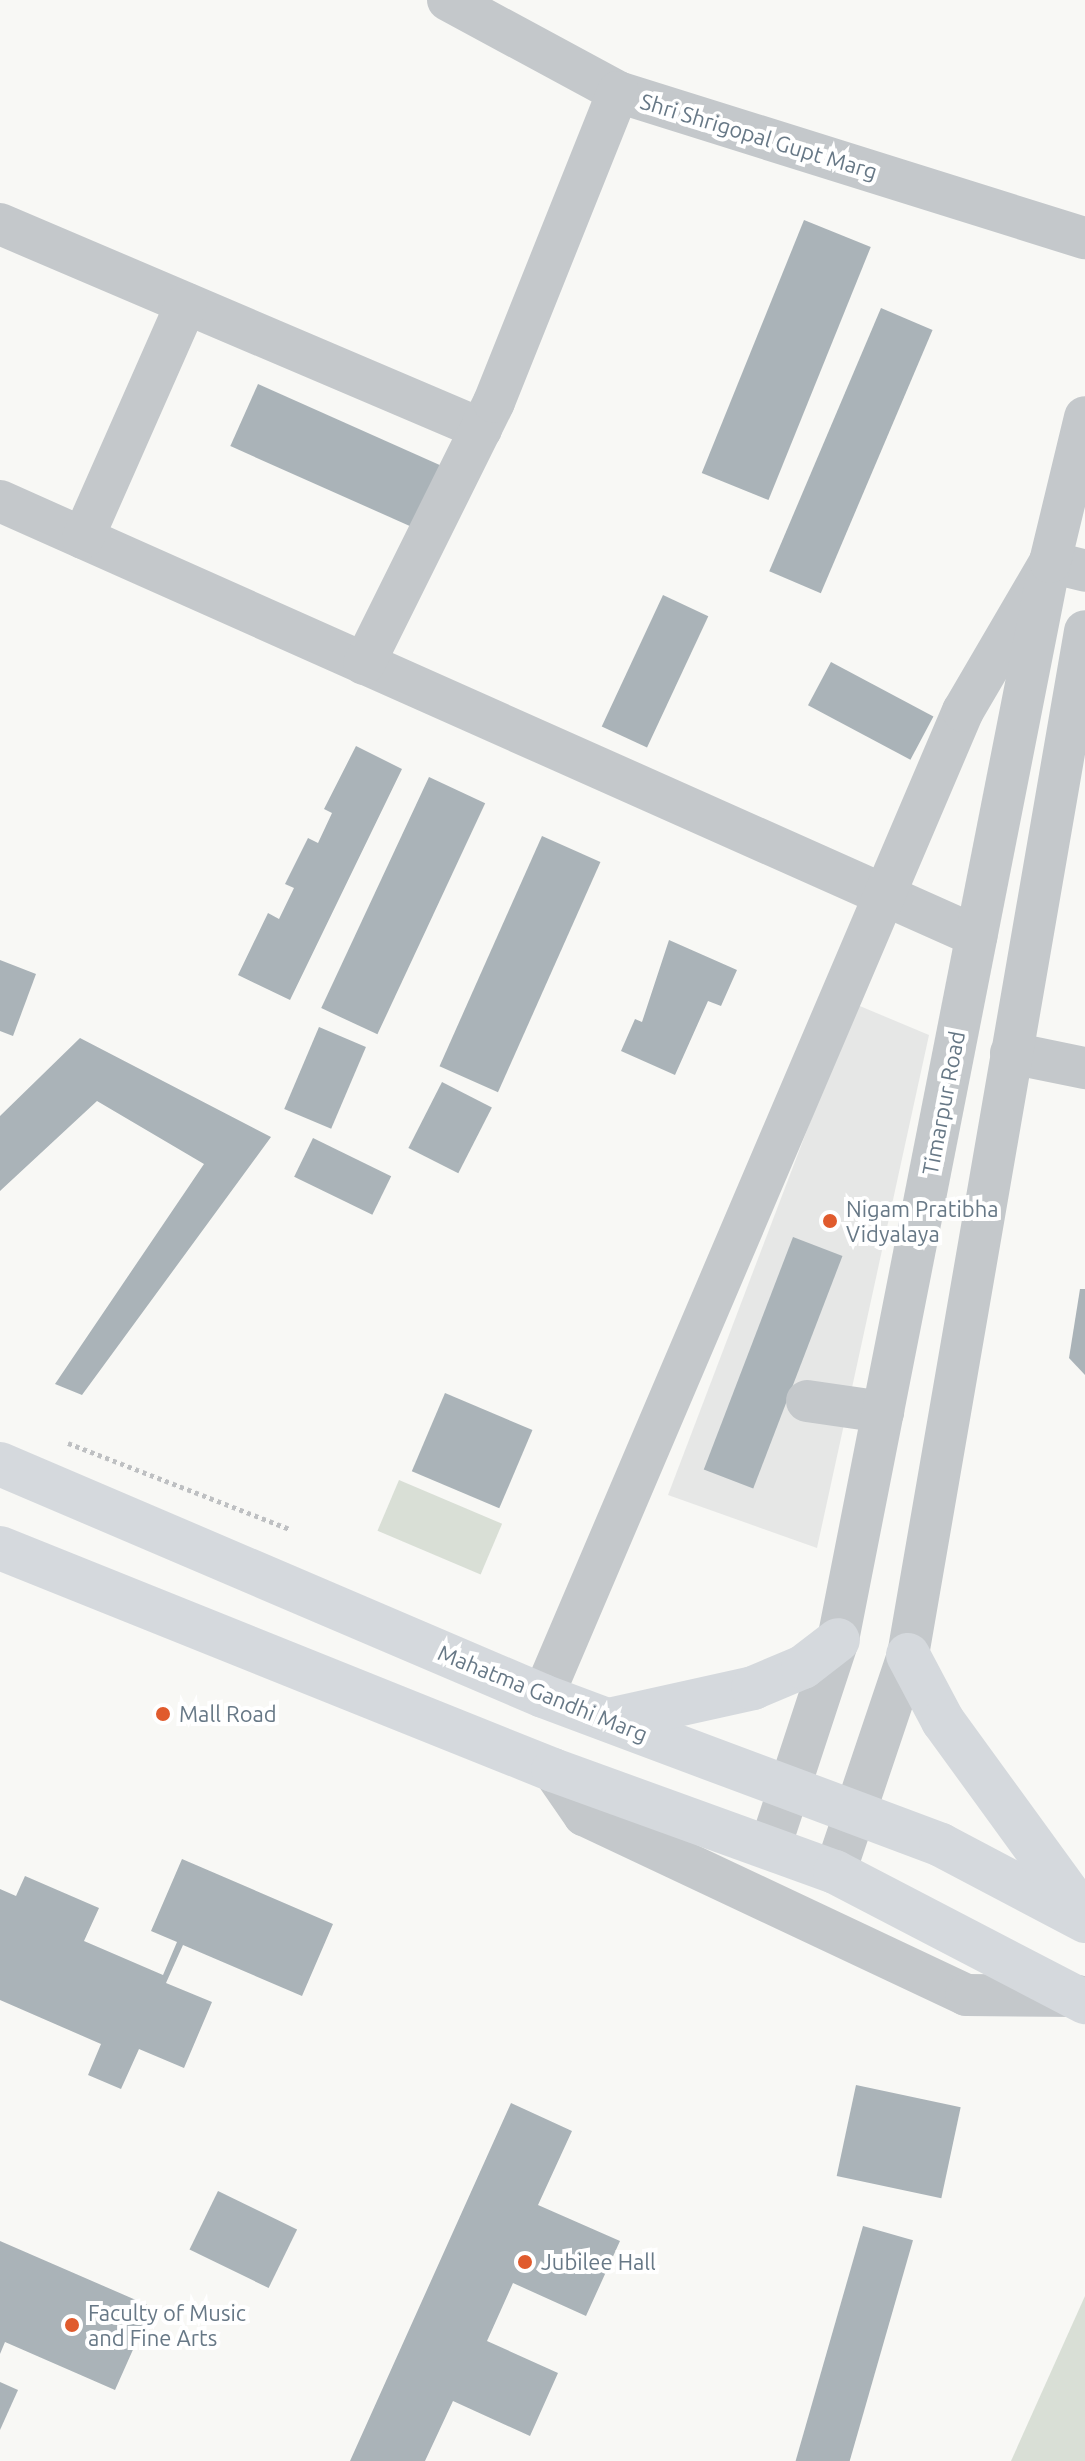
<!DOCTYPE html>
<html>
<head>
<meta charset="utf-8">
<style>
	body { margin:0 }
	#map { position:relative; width:1085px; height:2461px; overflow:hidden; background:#f8f8f5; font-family:Ubuntu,sans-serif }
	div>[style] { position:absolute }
	.built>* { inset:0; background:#e6e7e6 }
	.green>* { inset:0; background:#d9dfd6; transform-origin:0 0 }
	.building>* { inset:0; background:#aab3b8; transform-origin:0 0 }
	.path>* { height:5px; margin-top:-2.5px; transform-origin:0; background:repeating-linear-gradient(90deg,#bec0c2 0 4px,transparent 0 8px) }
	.minor>* { height:42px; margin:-21px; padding:0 21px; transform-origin:21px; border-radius:21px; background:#c4c8cb }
	.major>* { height:44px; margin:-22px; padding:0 22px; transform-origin:22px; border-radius:22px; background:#d5d9dd }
	.dots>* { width:22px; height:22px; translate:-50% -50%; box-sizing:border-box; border:4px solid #fff; border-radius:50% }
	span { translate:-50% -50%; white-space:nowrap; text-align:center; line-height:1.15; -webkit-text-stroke:8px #fff; paint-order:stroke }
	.street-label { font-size:22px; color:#677886 }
	.poi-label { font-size:22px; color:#677886 }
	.left { translate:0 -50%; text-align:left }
</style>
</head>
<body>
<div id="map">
	<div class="built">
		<i style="clip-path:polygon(855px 1004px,929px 1035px,817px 1548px,668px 1495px)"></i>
	</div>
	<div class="green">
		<i style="left:399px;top:1480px;width:112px;height:55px;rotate:23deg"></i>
		<i style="clip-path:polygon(1085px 2296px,1085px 2461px,1011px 2461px)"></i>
	</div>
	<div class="building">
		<i style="left:804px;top:220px;width:72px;height:273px;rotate:22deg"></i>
		<i style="left:881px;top:308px;width:56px;height:286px;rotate:23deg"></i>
		<i style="left:258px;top:384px;width:205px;height:68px;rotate:24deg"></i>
		<i style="left:663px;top:595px;width:50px;height:145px;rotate:25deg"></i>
		<i style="left:831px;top:662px;width:116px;height:49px;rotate:28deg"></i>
		<i style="clip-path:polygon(356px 746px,402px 769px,290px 1000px,238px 975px,268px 913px,279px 919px,294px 888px,285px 884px,308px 838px,318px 843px,332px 813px,324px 809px)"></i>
		<i style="left:429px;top:777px;width:62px;height:255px;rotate:25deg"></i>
		<i style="left:542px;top:836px;width:64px;height:252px;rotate:24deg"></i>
		<i style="clip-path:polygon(669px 940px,737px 970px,721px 1006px,708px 1001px,675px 1075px,621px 1051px,635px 1019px,642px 1022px)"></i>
		<i style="clip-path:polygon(0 960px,36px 974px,13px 1036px,0 1031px)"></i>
		<i style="left:319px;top:1027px;width:51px;height:89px;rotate:23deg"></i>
		<i style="clip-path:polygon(80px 1038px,271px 1137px,82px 1395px,55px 1384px,204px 1164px,97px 1101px,0 1191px,0 1116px)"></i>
		<i style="left:442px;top:1082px;width:56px;height:74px;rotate:27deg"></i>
		<i style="left:313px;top:1138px;width:87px;height:43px;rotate:26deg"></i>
		<i style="left:793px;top:1237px;width:53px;height:249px;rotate:21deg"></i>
		<i style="clip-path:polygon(1080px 1289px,1085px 1289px,1085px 1375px,1069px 1358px)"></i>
		<i style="left:445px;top:1393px;width:95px;height:85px;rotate:23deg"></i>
		<i style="clip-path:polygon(182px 1859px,333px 1924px,302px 1996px,183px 1945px,166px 1983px,212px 2002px,184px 2068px,139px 2049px,121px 2089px,88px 2075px,101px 2044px,0 2000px,0 1889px,16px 1896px,25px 1876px,99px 1908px,84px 1941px,163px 1975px,177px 1942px,151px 1931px)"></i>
		<i style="left:856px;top:2085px;width:107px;height:93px;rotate:12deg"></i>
		<i style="clip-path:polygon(511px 2103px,572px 2131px,538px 2205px,620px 2241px,586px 2316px,513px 2283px,487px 2341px,558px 2373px,530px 2436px,453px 2401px,425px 2461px,350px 2461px)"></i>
		<i style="left:218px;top:2191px;width:88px;height:65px;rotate:26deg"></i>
		<i style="left:863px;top:2226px;width:52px;height:246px;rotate:16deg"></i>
		<i style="clip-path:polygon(0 2241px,152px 2307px,115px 2390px,5px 2342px,0 2354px)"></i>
		<i style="clip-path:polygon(0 2382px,18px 2390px,0 2430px)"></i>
	</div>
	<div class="path">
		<i style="left:68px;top:1443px;width:238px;rotate:21.2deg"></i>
	</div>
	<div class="minor">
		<i style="left:448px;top:0;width:193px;rotate:28.4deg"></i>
		<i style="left:618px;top:92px;width:489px;rotate:17.4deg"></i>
		<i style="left:0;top:224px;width:523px;rotate:23.08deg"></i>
		<i style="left:0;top:501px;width:1069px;rotate:24.02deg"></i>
		<i style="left:83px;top:538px;width:256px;rotate:-66.2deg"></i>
		<i style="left:364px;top:664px;width:292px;rotate:-63.6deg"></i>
		<i style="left:494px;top:402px;width:334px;rotate:-68.2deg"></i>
		<i style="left:1011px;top:1053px;width:76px;rotate:11.5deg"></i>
		<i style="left:807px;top:1401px;width:77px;rotate:8.2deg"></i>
		<i style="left:543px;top:1696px;width:1071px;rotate:-66.91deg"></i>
		<i style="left:963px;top:711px;width:173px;rotate:-59.7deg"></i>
		<i style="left:1050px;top:562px;width:36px;rotate:14deg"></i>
		<i style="left:553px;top:1770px;width:55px;rotate:55.4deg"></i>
		<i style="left:584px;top:1815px;width:422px;rotate:25.2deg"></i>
		<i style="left:966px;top:1995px;width:112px;rotate:0.5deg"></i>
		<i style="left:770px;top:1847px;width:218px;rotate:-71.8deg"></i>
		<i style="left:838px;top:1640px;width:1099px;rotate:-78.87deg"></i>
		<i style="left:1050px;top:562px;width:149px;rotate:-76.4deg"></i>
		<i style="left:835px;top:1872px;width:229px;rotate:-71.4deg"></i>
		<i style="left:908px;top:1655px;width:1039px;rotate:-80.19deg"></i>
	</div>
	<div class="major">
		<i style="left:0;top:1464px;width:590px;rotate:23.13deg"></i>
		<i style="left:543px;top:1696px;width:425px;rotate:20.5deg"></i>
		<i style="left:941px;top:1845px;width:163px;rotate:27.8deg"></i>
		<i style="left:0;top:1548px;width:596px;rotate:21.87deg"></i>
		<i style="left:553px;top:1770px;width:300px;rotate:19.9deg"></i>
		<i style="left:835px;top:1872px;width:282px;rotate:27.5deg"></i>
		<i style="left:908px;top:1655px;width:75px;rotate:62.1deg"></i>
		<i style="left:943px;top:1721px;width:238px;rotate:54deg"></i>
		<i style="left:609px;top:1720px;width:148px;rotate:-12.5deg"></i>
		<i style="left:753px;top:1688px;width:54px;rotate:-22.8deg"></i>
		<i style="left:803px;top:1667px;width:44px;rotate:-37.6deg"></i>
	</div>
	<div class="dots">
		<i style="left:830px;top:1221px;background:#e05b2d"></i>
		<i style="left:163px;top:1714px;background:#e05b2d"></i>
		<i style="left:525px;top:2262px;background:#e05b2d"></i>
		<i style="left:72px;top:2325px;background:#e05b2d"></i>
	</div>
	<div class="street-label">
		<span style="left:759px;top:136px;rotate:17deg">Shri Shrigopal Gupt Marg</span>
		<span style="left:943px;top:1103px;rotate:-79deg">Timarpur Road</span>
		<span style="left:543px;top:1693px;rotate:22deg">Mahatma Gandhi Marg</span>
	</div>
	<div class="poi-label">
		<span class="left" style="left:846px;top:1221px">Nigam Pratibha<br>Vidyalaya</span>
		<span class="left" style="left:179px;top:1714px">Mall Road</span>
		<span class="left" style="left:541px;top:2262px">Jubilee Hall</span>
		<span class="left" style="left:88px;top:2325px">Faculty of Music<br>and Fine Arts</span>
	</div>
</div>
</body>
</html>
